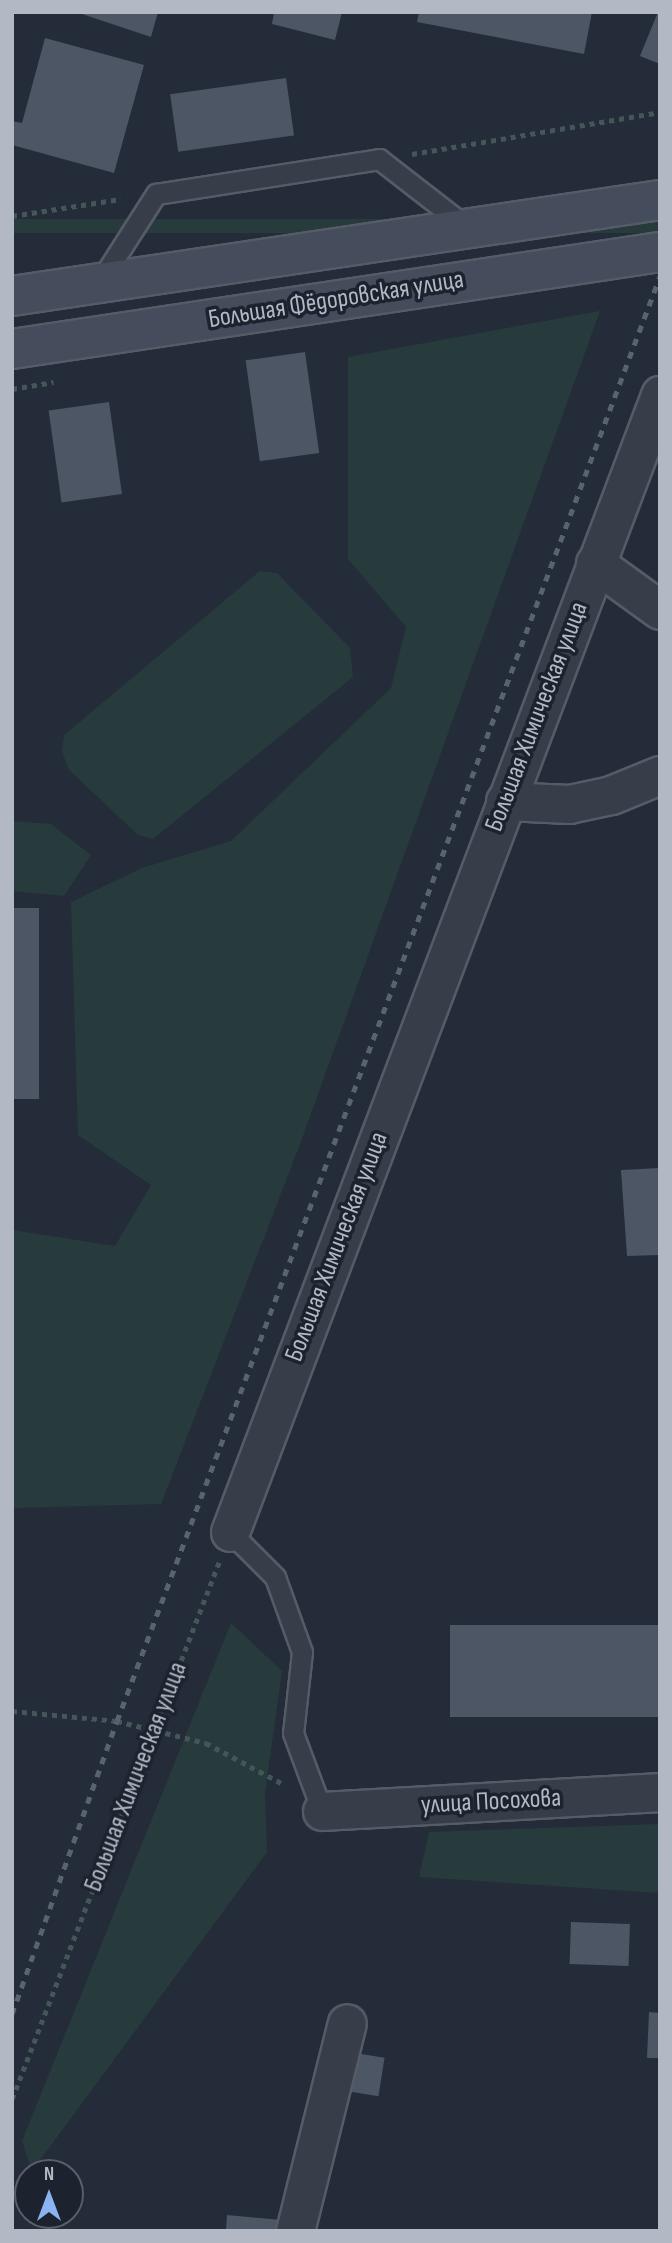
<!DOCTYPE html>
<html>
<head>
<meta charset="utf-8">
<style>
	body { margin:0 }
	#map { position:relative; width:672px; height:2243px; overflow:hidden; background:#232c38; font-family:"Sofia Sans Condensed",sans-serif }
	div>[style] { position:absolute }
	.green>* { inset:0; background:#283b3c; transform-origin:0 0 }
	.building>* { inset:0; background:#4c5664; transform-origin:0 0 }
	.path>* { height:4.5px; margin-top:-2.25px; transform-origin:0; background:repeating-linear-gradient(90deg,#455659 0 5px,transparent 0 10px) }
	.roads { filter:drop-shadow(2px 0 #555c67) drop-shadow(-2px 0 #555c67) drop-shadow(0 2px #555c67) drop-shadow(0 -2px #555c67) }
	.service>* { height:19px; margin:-9.5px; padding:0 9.5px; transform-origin:9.5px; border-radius:9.5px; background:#373e49 }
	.minor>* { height:37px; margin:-18.5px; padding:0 18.5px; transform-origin:18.5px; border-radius:18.5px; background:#373e49 }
	.secondary>* { height:38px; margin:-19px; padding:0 19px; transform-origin:19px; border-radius:19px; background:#454d5c }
	.rail>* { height:5px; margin-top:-2.5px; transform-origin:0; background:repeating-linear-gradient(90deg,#596270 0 7px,transparent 0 14px) }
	span { translate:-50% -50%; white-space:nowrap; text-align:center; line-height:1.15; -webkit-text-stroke:7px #1c232e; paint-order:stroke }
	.street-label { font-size:26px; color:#b2b9c5 }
	.frame { position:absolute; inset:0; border:14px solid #b2b9c5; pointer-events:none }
	.north { position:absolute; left:14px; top:2159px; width:70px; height:70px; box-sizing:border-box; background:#1c232e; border:2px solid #585f6a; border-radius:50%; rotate:0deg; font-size:19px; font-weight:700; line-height:28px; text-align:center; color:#b2b9c5 }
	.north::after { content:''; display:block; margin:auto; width:24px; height:32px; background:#8bb2f1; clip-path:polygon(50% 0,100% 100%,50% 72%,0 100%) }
</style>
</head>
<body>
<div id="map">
	<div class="green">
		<i style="left:660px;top:219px;width:14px;height:655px;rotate:90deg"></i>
		<i style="clip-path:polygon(600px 311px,299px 1147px,161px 1504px,12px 1508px,12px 1230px,115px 1246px,151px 1185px,78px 1135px,71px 902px,142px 868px,231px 841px,391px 688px,406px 627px,348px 559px,348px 357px)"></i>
		<i style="clip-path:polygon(260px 571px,277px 573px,350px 648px,353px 677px,153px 839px,138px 835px,69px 770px,62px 752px,64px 735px)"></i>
		<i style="clip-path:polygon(12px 821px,51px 824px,91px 855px,64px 896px,12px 891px)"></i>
		<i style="clip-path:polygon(231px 1623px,282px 1671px,265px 1793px,267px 1852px,32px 2171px,22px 2141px)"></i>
		<i style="clip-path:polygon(660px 1824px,660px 1893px,419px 1877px,429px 1832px)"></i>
	</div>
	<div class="building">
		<i style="clip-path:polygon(76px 12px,158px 12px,151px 37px)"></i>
		<i style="clip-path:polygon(274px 12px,342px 12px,335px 40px,272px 24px)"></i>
		<i style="clip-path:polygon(419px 12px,592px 12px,584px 54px,417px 22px)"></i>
		<i style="clip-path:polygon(658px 12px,660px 12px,660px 64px,640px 56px)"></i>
		<i style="clip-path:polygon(45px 38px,144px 65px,114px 173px,12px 145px,12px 121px,22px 123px)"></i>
		<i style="left:286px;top:78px;width:58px;height:117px;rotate:82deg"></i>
		<i style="left:305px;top:352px;width:102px;height:60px;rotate:82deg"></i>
		<i style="left:109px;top:402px;width:93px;height:61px;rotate:82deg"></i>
		<i style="left:12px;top:908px;width:27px;height:191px"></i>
		<i style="clip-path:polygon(660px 1168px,660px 1255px,627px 1256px,621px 1170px)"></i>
		<i style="left:660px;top:1625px;width:92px;height:210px;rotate:90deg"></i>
		<i style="left:571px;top:1922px;width:59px;height:42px;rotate:2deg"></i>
		<i style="clip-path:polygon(649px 2012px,660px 2013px,660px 2058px,647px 2058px)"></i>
		<i style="left:349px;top:2052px;width:36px;height:39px;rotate:9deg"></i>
		<i style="clip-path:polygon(227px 2215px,282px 2220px,281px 2231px,226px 2231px)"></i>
	</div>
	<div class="path">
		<i style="left:412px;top:154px;width:252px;rotate:-9.6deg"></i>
		<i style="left:12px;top:216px;width:110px;rotate:-8.9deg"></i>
		<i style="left:12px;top:389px;width:42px;rotate:-9.7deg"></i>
		<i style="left:12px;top:1711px;width:105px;rotate:5.4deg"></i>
		<i style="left:117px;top:1721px;width:92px;rotate:13.9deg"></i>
		<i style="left:206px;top:1743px;width:89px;rotate:28deg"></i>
		<i style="left:12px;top:2099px;width:576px;rotate:-68.92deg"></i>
	</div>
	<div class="roads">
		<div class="service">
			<i style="left:99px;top:283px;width:106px;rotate:-57.4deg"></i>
			<i style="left:156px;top:194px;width:226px;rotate:-8.9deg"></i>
			<i style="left:379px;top:159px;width:113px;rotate:37.8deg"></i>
			<i style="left:230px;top:1532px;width:64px;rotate:45deg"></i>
			<i style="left:275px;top:1577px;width:80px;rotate:70.2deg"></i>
			<i style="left:302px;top:1652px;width:81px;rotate:96.3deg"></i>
			<i style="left:293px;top:1733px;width:83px;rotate:69.6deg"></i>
		</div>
		<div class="minor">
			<i style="left:595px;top:563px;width:80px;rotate:35.9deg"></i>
			<i style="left:505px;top:801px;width:64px;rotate:2.7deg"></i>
			<i style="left:569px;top:804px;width:43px;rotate:-12.1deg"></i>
			<i style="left:611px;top:795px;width:53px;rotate:-22.2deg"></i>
			<i style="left:230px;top:1532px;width:1216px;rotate:-69.28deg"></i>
			<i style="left:322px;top:1811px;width:339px;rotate:-3.2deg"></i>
			<i style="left:295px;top:2231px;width:214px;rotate:-76deg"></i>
		</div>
		<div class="secondary">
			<i style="left:12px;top:296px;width:655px;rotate:-8.43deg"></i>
			<i style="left:12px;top:349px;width:655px;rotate:-8.51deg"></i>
		</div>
	</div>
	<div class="rail">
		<i style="left:12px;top:2014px;width:311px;rotate:-70.3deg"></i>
		<i style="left:117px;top:1721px;width:1544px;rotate:-69.4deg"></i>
	</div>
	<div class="street-label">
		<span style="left:336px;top:300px;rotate:-9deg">Большая Фёдоровская улица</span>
		<span style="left:537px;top:717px;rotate:-69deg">Большая Химическая улица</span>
		<span style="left:337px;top:1247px;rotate:-69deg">Большая Химическая улица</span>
		<span style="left:136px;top:1777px;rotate:-69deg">Большая Химическая улица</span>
		<span style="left:491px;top:1802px;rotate:-3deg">улица Посохова</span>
	</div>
	<div class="frame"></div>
	<div class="north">N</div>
</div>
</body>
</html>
